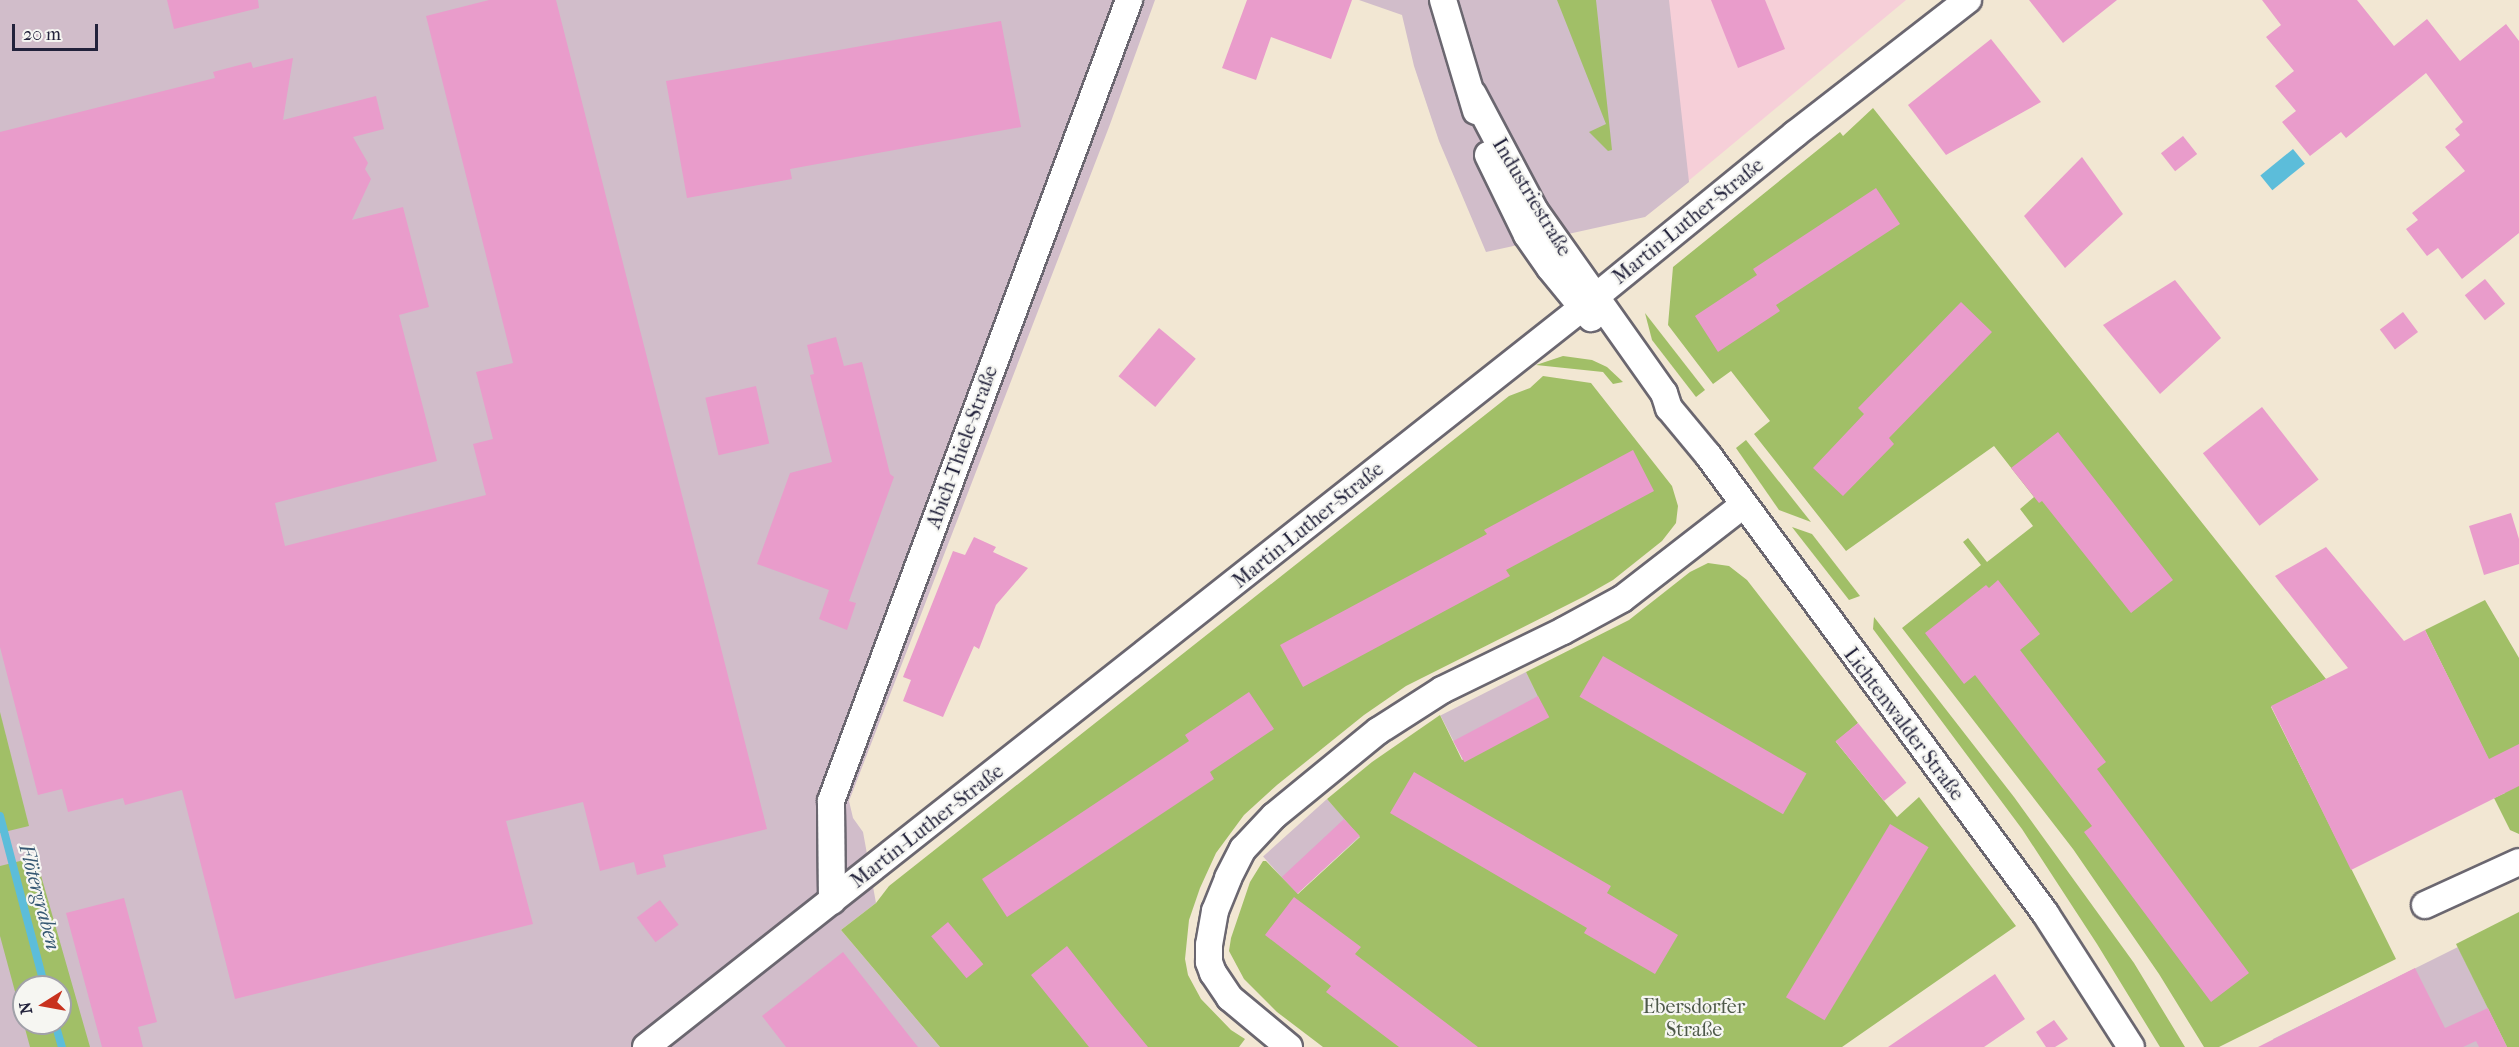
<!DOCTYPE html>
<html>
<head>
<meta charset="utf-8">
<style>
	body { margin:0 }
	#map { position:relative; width:2519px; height:1047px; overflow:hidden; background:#f2e7d3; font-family:"IM FELL French Canon",serif }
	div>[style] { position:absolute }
	.built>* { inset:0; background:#f6cfd8 }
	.industrial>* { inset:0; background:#d1bdca; transform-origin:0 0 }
	.green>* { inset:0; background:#a1bf67 }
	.water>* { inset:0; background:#5cbdda; transform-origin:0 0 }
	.stream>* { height:8px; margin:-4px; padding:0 4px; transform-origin:4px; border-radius:4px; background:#5cbdda }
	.building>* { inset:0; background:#e99ccb; transform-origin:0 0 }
	.roads { filter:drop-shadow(2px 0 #6b6770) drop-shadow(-2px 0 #6b6770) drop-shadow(0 2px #6b6770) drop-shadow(0 -2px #6b6770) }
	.minor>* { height:26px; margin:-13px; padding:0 13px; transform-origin:13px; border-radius:13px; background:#fff }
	span { translate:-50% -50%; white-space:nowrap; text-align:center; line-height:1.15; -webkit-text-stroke:4.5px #f6f6f2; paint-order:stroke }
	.street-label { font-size:20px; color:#22223b }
	.park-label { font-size:20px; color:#4e594a }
	.water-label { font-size:21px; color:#365873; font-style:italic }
	.north { position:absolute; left:12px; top:975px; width:60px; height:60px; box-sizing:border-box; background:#f6f6f2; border:2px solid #a1a1a9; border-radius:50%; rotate:259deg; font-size:16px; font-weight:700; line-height:24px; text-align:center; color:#22223b }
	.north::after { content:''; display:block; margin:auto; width:21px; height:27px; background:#c8321e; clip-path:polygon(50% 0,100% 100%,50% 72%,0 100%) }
	.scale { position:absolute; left:12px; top:24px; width:86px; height:27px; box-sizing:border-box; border:3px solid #22223b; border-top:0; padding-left:8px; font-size:18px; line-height:21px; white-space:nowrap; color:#22223b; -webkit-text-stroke:4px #f6f6f2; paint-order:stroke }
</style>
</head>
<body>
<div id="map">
	<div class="built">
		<i style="clip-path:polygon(1478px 0,1906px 0,1645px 217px)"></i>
	</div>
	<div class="industrial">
		<i style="clip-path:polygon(evenodd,0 0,1155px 0,1109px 127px,849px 801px,853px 818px,863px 832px,876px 903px,841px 930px,940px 1047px,0 1047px,0 0,24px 987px,60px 987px,60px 1023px,24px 1023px,24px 987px)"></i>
		<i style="clip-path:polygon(1359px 0,1669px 0,1689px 182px,1645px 217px,1486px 252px,1439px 141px,1414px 66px,1402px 15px)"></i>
		<i style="left:1526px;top:672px;width:51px;height:96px;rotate:63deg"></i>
		<i style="left:1327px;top:799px;width:50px;height:86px;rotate:48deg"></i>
		<i style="clip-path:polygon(2458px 947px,2507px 1047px,2277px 1047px,2273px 1039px)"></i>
	</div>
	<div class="green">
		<i style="clip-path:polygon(1557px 0,1596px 0,1612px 150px,1608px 151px,1589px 132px,1606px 124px)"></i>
		<i style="clip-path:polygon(1873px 108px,2326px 679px,2271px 707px,2396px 959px,2219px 1047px,2204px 1047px,2159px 974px,2073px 849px,1902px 628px,1981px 565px,1963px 542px,1968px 538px,1987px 562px,2033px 526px,2020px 509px,2034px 497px,1994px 446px,1846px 551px,1754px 434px,1770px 421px,1731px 371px,1713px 384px,1668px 325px,1673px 267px,1840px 132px,1843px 136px)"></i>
		<i style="clip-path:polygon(1645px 313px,1705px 390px,1696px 397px,1652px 340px)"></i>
		<i style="clip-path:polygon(1563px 356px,1592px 360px,1607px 367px,1623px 382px,1613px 384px,1603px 372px,1536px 365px)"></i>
		<i style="clip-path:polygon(1543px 376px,1591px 383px,1672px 486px,1678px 506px,1676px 523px,1662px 541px,1613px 580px,1585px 596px,1406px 686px,1364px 715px,1277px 785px,1244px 815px,1216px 853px,1200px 888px,1189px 920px,1185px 959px,1188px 975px,1201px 999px,1231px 1030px,1245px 1039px,1239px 1047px,940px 1047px,841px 930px,876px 903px,889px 886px,1509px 396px,1530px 388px)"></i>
		<i style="clip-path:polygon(1746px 440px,1811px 522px,1779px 510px,1736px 448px)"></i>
		<i style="clip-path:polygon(1792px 527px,1812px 534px,1860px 596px,1849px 600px)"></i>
		<i style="clip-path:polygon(1708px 563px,1729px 566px,1747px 580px,1858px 723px,1836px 742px,1897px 817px,1919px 797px,2016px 926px,1842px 1047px,1323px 1047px,1277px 1012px,1244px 979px,1229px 951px,1231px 938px,1250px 882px,1263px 861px,1266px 861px,1298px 894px,1360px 837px,1327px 799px,1372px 762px,1440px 715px,1462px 760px,1548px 717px,1526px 672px,1629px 620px,1690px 572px)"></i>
		<i style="clip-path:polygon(2485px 600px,2519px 658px,2519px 834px,2510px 830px,2494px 798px,2505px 793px,2425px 630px)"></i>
		<i style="clip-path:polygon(1874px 617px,2014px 797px,2134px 963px,2185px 1047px,2160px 1047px,2097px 944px,2022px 829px,1873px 629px)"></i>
		<i style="clip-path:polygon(0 712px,29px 826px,0 833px)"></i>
		<i style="clip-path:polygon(evenodd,36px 857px,36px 858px,90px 1047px,30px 1047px,0 936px,0 866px,36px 857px,24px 987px,60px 987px,60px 1023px,24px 1023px,24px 987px)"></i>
		<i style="clip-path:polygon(2519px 912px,2519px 1047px,2507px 1047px,2456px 944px)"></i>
	</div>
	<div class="water">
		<i style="left:2293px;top:149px;width:19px;height:42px;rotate:51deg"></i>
	</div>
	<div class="stream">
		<i style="left:0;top:816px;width:177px;rotate:75.3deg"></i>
		<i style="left:55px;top:1023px;width:25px;rotate:74deg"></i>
	</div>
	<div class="building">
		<i style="clip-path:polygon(167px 0,258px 0,259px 8px,174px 29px)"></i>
		<i style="clip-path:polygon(489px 0,556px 0,767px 829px,663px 855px,666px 867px,637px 875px,634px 862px,600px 871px,583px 802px,506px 821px,533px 924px,235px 999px,182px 790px,125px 805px,123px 798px,68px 812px,62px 789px,38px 795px,0 647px,0 132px,215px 78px,213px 72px,251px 62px,253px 68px,293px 58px,283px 120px,376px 96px,384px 129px,353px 137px,368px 163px,365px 169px,371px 179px,352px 220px,403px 207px,429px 307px,399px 315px,437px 461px,275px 503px,285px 546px,486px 495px,473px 444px,493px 439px,476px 372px,513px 363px,426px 16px)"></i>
		<i style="clip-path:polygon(1247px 0,1352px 0,1331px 59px,1271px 37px,1256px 80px,1222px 68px)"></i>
		<i style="clip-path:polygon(1711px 0,1765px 0,1785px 49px,1738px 68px)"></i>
		<i style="clip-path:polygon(2029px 0,2117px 0,2063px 43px)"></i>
		<i style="clip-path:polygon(2262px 0,2357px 0,2394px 46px,2427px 19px,2460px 61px,2506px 24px,2519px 41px,2519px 233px,2462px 279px,2438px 248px,2427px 256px,2406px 229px,2418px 220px,2412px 213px,2465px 171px,2445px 147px,2460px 135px,2455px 129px,2463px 122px,2426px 73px,2346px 138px,2341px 132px,2310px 156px,2282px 122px,2296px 111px,2275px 86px,2294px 71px,2266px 37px,2281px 25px)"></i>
		<i style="clip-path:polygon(1001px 21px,1021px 127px,790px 169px,792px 179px,687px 198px,666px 81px)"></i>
		<i style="clip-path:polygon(1991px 39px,2041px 102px,1946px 155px,1908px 105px)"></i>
		<i style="left:2183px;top:136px;width:23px;height:28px;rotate:52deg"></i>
		<i style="clip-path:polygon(2082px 157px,2123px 214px,2065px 268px,2024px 216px)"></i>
		<i style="clip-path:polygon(1876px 188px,1900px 224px,1776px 305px,1780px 311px,1718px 352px,1695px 316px,1757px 275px,1753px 269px)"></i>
		<i style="left:2485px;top:279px;width:32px;height:26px;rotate:51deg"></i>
		<i style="clip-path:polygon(2175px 280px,2221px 338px,2160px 394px,2103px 325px)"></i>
		<i style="clip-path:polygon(1961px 302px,1992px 332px,1889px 438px,1894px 444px,1843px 496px,1813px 468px,1864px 414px,1858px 408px)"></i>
		<i style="left:2403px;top:312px;width:25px;height:29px;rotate:53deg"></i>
		<i style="left:1159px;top:328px;width:48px;height:63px;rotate:40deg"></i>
		<i style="clip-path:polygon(836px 337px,844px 366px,862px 362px,890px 474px,894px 477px,849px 601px,856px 603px,847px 630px,819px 619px,829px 590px,757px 564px,790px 473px,832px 462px,810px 375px,814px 374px,807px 345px)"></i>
		<i style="left:756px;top:386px;width:59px;height:52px;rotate:77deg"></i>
		<i style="left:2262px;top:407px;width:92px;height:75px;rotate:52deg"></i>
		<i style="clip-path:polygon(2058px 432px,2173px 580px,2131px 613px,2042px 501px,2039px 503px,2011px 468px)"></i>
		<i style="clip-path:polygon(1633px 450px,1654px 491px,1506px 570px,1510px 576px,1303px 687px,1280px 645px,1487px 534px,1484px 530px)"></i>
		<i style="clip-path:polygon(2511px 513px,2519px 539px,2519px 564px,2484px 575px,2469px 526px)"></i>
		<i style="clip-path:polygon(974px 537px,996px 547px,993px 552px,1028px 568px,996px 605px,979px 649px,974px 646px,943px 717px,903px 701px,911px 680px,903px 677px,953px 551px,965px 555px)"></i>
		<i style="clip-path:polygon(2326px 547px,2404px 641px,2425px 630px,2489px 759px,2519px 744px,2519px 786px,2351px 870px,2271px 706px,2348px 668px,2275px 576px)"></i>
		<i style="clip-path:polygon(1998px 580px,2040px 634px,2020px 650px,2106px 762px,2097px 769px,2249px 973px,2211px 1002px,2084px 832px,2092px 826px,2043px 763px,1975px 675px,1964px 684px,1925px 633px,1986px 585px,1989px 588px)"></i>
		<i style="left:1603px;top:656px;width:235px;height:47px;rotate:30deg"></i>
		<i style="clip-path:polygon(1249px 692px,1274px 729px,1210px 772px,1214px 779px,1007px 917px,982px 879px,1189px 741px,1185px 735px)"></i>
		<i style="left:1538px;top:696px;width:24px;height:96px;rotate:62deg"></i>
		<i style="left:1858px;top:723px;width:77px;height:29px;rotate:51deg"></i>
		<i style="clip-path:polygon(1414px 772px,1611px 886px,1607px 893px,1678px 935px,1655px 974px,1584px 933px,1587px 928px,1390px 813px)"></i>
		<i style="left:1344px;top:819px;width:23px;height:85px;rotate:47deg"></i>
		<i style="left:1890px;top:824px;width:45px;height:202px;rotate:31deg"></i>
		<i style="clip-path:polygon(1294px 897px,1361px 947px,1355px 954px,1478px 1047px,1399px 1047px,1326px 992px,1331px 986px,1265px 935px)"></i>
		<i style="clip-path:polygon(124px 898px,157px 1022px,138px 1027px,143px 1047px,102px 1047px,66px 913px)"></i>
		<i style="left:660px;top:900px;width:31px;height:29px;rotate:53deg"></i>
		<i style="left:948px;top:922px;width:55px;height:22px;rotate:50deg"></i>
		<i style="clip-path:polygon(1067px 946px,1115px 1007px,1148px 1047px,1089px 1047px,1031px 975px)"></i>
		<i style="clip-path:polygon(843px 952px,918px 1047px,786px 1047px,762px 1016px)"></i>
		<i style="clip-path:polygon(2415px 968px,2445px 1028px,2488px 1008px,2507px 1047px,2479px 1047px,2476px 1041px,2463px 1047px,2258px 1047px)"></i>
		<i style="clip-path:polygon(1995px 974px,2025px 1019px,1984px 1047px,1888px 1047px)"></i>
		<i style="clip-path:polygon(2054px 1020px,2068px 1039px,2055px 1047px,2046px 1047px,2036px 1032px)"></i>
	</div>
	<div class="roads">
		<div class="minor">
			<i style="left:1443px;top:0;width:116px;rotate:73.4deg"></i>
			<i style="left:1473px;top:94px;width:132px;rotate:62.1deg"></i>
			<i style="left:1535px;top:211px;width:223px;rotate:54.7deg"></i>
			<i style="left:1664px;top:393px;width:16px;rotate:72deg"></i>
			<i style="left:1669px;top:408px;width:61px;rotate:50.3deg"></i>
			<i style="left:1708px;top:455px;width:569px;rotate:53.65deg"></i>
			<i style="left:2045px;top:913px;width:159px;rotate:57.3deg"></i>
			<i style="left:1488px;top:155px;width:89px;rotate:64deg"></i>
			<i style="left:1527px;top:235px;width:40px;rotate:55.1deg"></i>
			<i style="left:1550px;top:268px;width:65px;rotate:50.6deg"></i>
			<i style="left:832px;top:901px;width:100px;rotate:-90.6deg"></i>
			<i style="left:831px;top:801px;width:855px;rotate:-69.59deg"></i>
			<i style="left:2425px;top:905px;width:103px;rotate:-24.6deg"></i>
			<i style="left:646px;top:1047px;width:1194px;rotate:-38.3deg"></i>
			<i style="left:1583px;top:307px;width:274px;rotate:-39.2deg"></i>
			<i style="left:1795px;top:134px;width:219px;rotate:-37.8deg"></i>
			<i style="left:1289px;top:1047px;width:77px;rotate:-140.3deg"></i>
			<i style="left:1230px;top:998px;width:30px;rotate:-124deg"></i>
			<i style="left:1213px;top:973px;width:12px;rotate:-110deg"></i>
			<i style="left:1209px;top:962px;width:17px;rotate:-90deg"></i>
			<i style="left:1209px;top:945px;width:35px;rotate:-80deg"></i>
			<i style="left:1215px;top:911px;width:35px;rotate:-68deg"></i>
			<i style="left:1228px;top:878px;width:33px;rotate:-63deg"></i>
			<i style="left:1243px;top:849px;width:45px;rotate:-46.8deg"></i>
			<i style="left:1274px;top:816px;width:134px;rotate:-39.3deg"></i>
			<i style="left:1378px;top:731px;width:76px;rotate:-32.6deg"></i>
			<i style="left:1442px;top:690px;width:135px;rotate:-26deg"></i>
			<i style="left:1563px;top:631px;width:67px;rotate:-28.5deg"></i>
			<i style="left:1622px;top:599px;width:153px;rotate:-37.8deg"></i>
		</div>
	</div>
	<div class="street-label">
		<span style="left:1532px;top:197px;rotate:59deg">Industriestraße</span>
		<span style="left:1688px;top:221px;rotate:-39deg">Martin-Luther-Straße</span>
		<span style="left:962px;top:447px;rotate:-70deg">Abich-Thiele-Straße</span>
		<span style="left:1308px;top:525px;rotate:-39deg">Martin-Luther-Straße</span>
		<span style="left:1904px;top:724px;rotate:53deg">Lichtenwalder Straße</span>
		<span style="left:927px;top:826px;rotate:-38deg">Martin-Luther-Straße</span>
	</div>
	<div class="park-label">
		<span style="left:1694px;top:1018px">Ebersdorfer<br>Straße</span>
	</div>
	<div class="water-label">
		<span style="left:40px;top:897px;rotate:75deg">Flötergraben</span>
	</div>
	<div class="north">N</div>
	<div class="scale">20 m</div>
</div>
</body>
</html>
